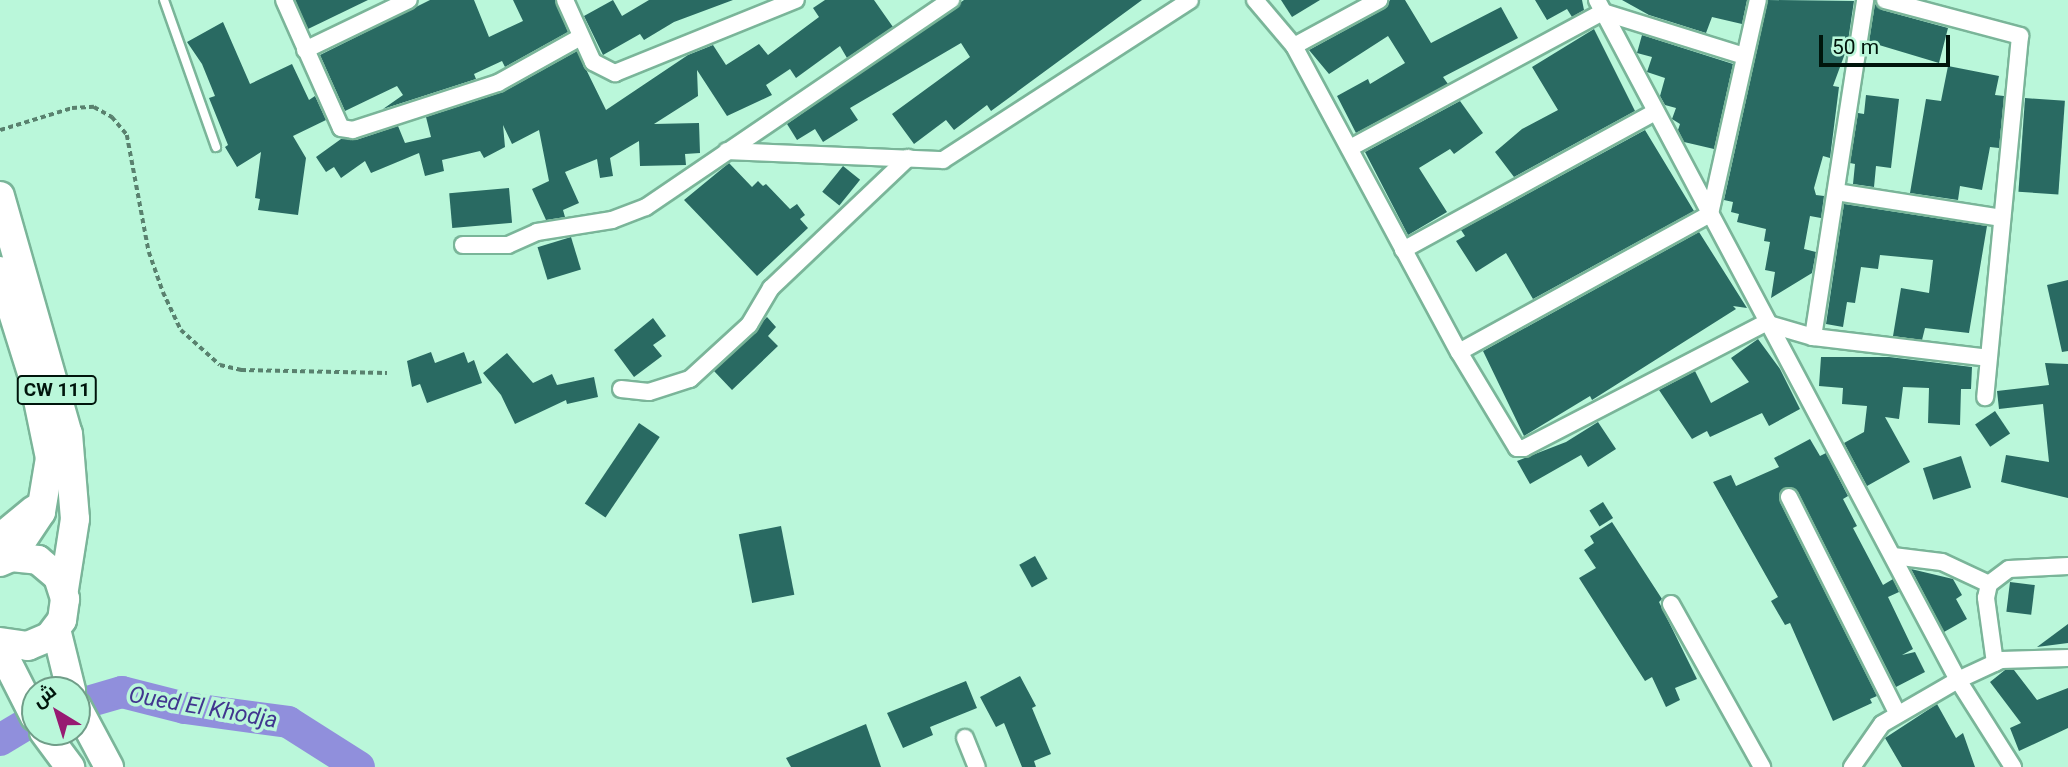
<!DOCTYPE html>
<html>
<head>
<meta charset="utf-8">
<style>
	body { margin:0 }
	#map { position:relative; width:2068px; height:767px; overflow:hidden; background:#baf7da; font-family:Roboto,Cairo,sans-serif }
	div>[style] { position:absolute }
	.river>* { height:32px; margin:-16px; padding:0 16px; transform-origin:16px; border-radius:16px; background:#908fdc }
	.building>* { inset:0; background:#296a62; transform-origin:0 0 }
	.path>* { height:3.5px; margin-top:-1.75px; transform-origin:0; background:repeating-linear-gradient(90deg,#59816e 0 5px,transparent 0 8.5px) }
	.roads { filter:drop-shadow(2px 0 #7ab599) drop-shadow(-2px 0 #7ab599) drop-shadow(0 2px #7ab599) drop-shadow(0 -2px #7ab599) }
	.lane>* { height:8px; margin:-4px; padding:0 4px; transform-origin:4px; border-radius:4px; background:#fff }
	.street>* { height:16px; margin:-8px; padding:0 8px; transform-origin:8px; border-radius:8px; background:#fff }
	.highway>* { height:28px; margin:-14px; padding:0 14px; transform-origin:14px; border-radius:14px; background:#fff }
	span { translate:-50% -50%; white-space:nowrap; text-align:center; line-height:1.15; -webkit-text-stroke:7px #baf7da; paint-order:stroke }
	.shield-label span { padding:2px 5px; background:#baf7da; border:2px solid; border-radius:5px; -webkit-text-stroke-width:0 }
	.shield-label { font-size:19px; color:#00150c; font-weight:700 }
	.water-label { font-size:23px; color:#41368f; font-style:italic }
	.north { position:absolute; left:21px; top:676px; width:70px; height:70px; box-sizing:border-box; background:#baf7da; border:2px solid #709d88; border-radius:50%; rotate:322deg; font-size:19px; font-weight:700; line-height:28px; text-align:center; color:#00150c }
	.north::after { content:''; display:block; margin:auto; width:24px; height:32px; background:#971a72; clip-path:polygon(50% 0,100% 100%,50% 72%,0 100%) }
	.scale { position:absolute; left:1819px; top:35px; width:131px; height:32px; box-sizing:border-box; border:4px solid #00150c; border-top:0; padding-left:9px; font-size:21px; line-height:24px; white-space:nowrap; color:#00150c; -webkit-text-stroke:5px #baf7da; paint-order:stroke }
</style>
</head>
<body>
<div id="map">
	<div class="river">
		<i style="left:77px;top:705px;width:47px;rotate:-16.1deg"></i>
		<i style="left:122px;top:692px;width:65px;rotate:14.3deg"></i>
		<i style="left:185px;top:708px;width:104px;rotate:7.7deg"></i>
		<i style="left:288px;top:722px;width:84px;rotate:32.4deg"></i>
		<i style="left:0;top:740px;width:41px;rotate:-31deg"></i>
	</div>
	<div class="building">
		<i style="clip-path:polygon(295px 0,368px 0,308px 29px)"></i>
		<i style="clip-path:polygon(430px 0,474px 0,489px 37px,523px 21px,513px 0,555px 0,568px 32px,505px 67px,502px 61px,474px 74px,476px 79px,383px 109px,403px 95px,397px 86px,345px 111px,320px 55px)"></i>
		<i style="clip-path:polygon(613px 0,622px 16px,649px 0,733px 0,674px 22px,644px 40px,640px 34px,603px 55px,584px 16px)"></i>
		<i style="clip-path:polygon(825px 0,874px 0,893px 27px,847px 58px,840px 46px,796px 78px,790px 69px,766px 85px,772px 95px,727px 116px,697px 70px,698px 96px,654px 124px,699px 123px,700px 153px,685px 154px,686px 165px,640px 166px,639px 141px,610px 158px,613px 176px,600px 178px,597px 159px,565px 172px,579px 203px,563px 210px,565px 217px,546px 220px,532px 189px,549px 181px,539px 130px,512px 144px,503px 125px,505px 147px,484px 158px,480px 151px,442px 160px,444px 171px,425px 176px,419px 153px,371px 173px,365px 161px,341px 178px,334px 167px,326px 172px,316px 157px,341px 139px,356px 140px,398px 126px,405px 143px,431px 137px,426px 117px,503px 92px,577px 51px,606px 110px,688px 55px,713px 45px,726px 65px,759px 44px,768px 55px,819px 17px,813px 8px)"></i>
		<i style="clip-path:polygon(964px 0,1142px 0,991px 111px,987px 105px,954px 130px,946px 120px,914px 144px,892px 114px,970px 57px,961px 43px,850px 108px,858px 120px,823px 142px,815px 129px,797px 140px,787px 124px)"></i>
		<i style="clip-path:polygon(1281px 0,1320px 0,1292px 17px)"></i>
		<i style="clip-path:polygon(1390px 0,1405px 0,1431px 43px,1501px 7px,1518px 38px,1443px 77px,1448px 84px,1356px 133px,1337px 96px,1368px 79px,1370px 84px,1405px 63px,1388px 36px,1329px 74px,1309px 50px,1384px 9px)"></i>
		<i style="clip-path:polygon(1535px 0,1582px 0,1584px 10px,1572px 17px,1567px 9px,1547px 20px)"></i>
		<i style="clip-path:polygon(1622px 0,1747px 0,1742px 24px,1712px 17px,1706px 33px,1649px 15px)"></i>
		<i style="clip-path:polygon(1768px 0,1854px 1px,1847px 48px,1833px 86px,1839px 87px,1830px 158px,1823px 156px,1814px 188px,1816px 195px,1824px 196px,1821px 218px,1810px 216px,1804px 249px,1816px 252px,1812px 273px,1771px 298px,1775px 272px,1765px 270px,1770px 242px,1764px 241px,1766px 229px,1737px 222px,1739px 214px,1731px 212px,1733px 202px,1724px 200px)"></i>
		<i style="clip-path:polygon(1875px 4px,1882px 10px,1948px 28px,1939px 63px,1869px 42px)"></i>
		<i style="clip-path:polygon(223px 22px,250px 84px,292px 64px,309px 100px,315px 96px,326px 120px,293px 136px,306px 158px,298px 215px,258px 210px,260px 199px,255px 198px,261px 152px,237px 167px,225px 147px,228px 145px,209px 98px,215px 96px,202px 64px,187px 42px)"></i>
		<i style="clip-path:polygon(1594px 29px,1635px 111px,1514px 177px,1495px 152px,1522px 129px,1558px 110px,1532px 67px)"></i>
		<i style="clip-path:polygon(1642px 35px,1733px 64px,1714px 149px,1684px 142px,1678px 130px,1680px 124px,1672px 119px,1676px 108px,1665px 105px,1660px 96px,1665px 78px,1647px 72px,1652px 57px,1637px 53px)"></i>
		<i style="clip-path:polygon(1948px 66px,1999px 76px,1995px 95px,2004px 96px,1999px 148px,1990px 147px,1982px 190px,1960px 186px,1958px 200px,1910px 193px,1926px 99px,1941px 101px)"></i>
		<i style="clip-path:polygon(1866px 95px,1899px 99px,1891px 168px,1876px 166px,1874px 187px,1853px 184px,1855px 164px,1850px 163px,1858px 113px,1864px 114px)"></i>
		<i style="left:2025px;top:98px;width:40px;height:94px;rotate:4deg"></i>
		<i style="clip-path:polygon(1460px 101px,1483px 133px,1454px 154px,1450px 149px,1419px 168px,1447px 212px,1408px 235px,1365px 152px)"></i>
		<i style="clip-path:polygon(1645px 130px,1694px 211px,1533px 299px,1506px 253px,1476px 272px,1456px 241px,1465px 236px,1461px 230px)"></i>
		<i style="clip-path:polygon(729px 163px,752px 187px,758px 181px,763px 186px,766px 184px,790px 209px,797px 204px,805px 215px,800px 219px,808px 228px,757px 276px,684px 200px)"></i>
		<i style="left:843px;top:166px;width:22px;height:33px;rotate:39deg"></i>
		<i style="left:509px;top:188px;width:35px;height:60px;rotate:85deg"></i>
		<i style="clip-path:polygon(1844px 204px,1987px 226px,1969px 333px,1925px 328px,1922px 340px,1893px 336px,1901px 288px,1929px 293px,1933px 260px,1880px 255px,1878px 269px,1861px 267px,1855px 303px,1847px 302px,1843px 327px,1826px 324px)"></i>
		<i style="clip-path:polygon(1699px 232px,1747px 308px,1733px 306px,1736px 309px,1592px 400px,1590px 396px,1524px 436px,1483px 351px)"></i>
		<i style="left:571px;top:237px;width:34px;height:35px;rotate:73deg"></i>
		<i style="clip-path:polygon(2068px 280px,2068px 351px,2062px 352px,2047px 285px)"></i>
		<i style="clip-path:polygon(767px 317px,776px 327px,768px 336px,778px 346px,732px 390px,714px 371px)"></i>
		<i style="clip-path:polygon(653px 318px,666px 336px,653px 345px,662px 356px,634px 377px,614px 350px)"></i>
		<i style="clip-path:polygon(1758px 339px,1780px 369px,1800px 409px,1769px 426px,1762px 413px,1710px 437px,1707px 431px,1692px 439px,1659px 390px,1695px 371px,1711px 403px,1749px 382px,1731px 358px)"></i>
		<i style="clip-path:polygon(431px 352px,435px 363px,464px 352px,468px 363px,474px 360px,482px 383px,427px 403px,420px 384px,412px 387px,407px 361px)"></i>
		<i style="clip-path:polygon(507px 353px,533px 383px,552px 374px,557px 385px,594px 377px,598px 397px,567px 404px,566px 400px,515px 424px,501px 395px,483px 373px)"></i>
		<i style="clip-path:polygon(1821px 357px,1889px 357px,1972px 367px,1971px 389px,1961px 389px,1960px 425px,1928px 423px,1929px 388px,1903px 387px,1899px 419px,1885px 417px,1910px 462px,1867px 486px,1844px 443px,1864px 432px,1867px 406px,1842px 404px,1843px 388px,1819px 386px)"></i>
		<i style="clip-path:polygon(2045px 363px,2068px 364px,2068px 498px,2001px 482px,2006px 455px,2049px 462px,2043px 404px,1999px 409px,1997px 391px,2049px 385px)"></i>
		<i style="left:1995px;top:411px;width:27px;height:24px;rotate:56deg"></i>
		<i style="clip-path:polygon(1598px 422px,1616px 449px,1588px 467px,1581px 455px,1530px 484px,1517px 461px,1566px 442px)"></i>
		<i style="left:639px;top:423px;width:25px;height:97px;rotate:34deg"></i>
		<i style="clip-path:polygon(1810px 439px,1820px 456px,1826px 453px,1848px 496px,1843px 499px,1857px 526px,1853px 528px,1883px 585px,1893px 579px,1899px 592px,1888px 597px,1913px 649px,1902px 655px,1915px 652px,1925px 672px,1896px 687px,1798px 492px,1784px 488px,1780px 502px,1877px 696px,1870px 699px,1872px 703px,1833px 721px,1790px 623px,1785px 625px,1771px 601px,1778px 597px,1713px 482px,1731px 475px,1736px 486px,1779px 467px,1774px 458px)"></i>
		<i style="left:1961px;top:456px;width:33px;height:40px;rotate:72deg"></i>
		<i style="left:1603px;top:502px;width:19px;height:16px;rotate:58deg"></i>
		<i style="clip-path:polygon(1612px 522px,1662px 599px,1659px 602px,1697px 679px,1675px 688px,1680px 700px,1666px 707px,1652px 677px,1645px 681px,1579px 578px,1596px 568px,1584px 550px,1594px 543px,1590px 536px)"></i>
		<i style="left:781px;top:526px;width:70px;height:43px;rotate:79deg"></i>
		<i style="left:1035px;top:556px;width:26px;height:18px;rotate:61deg"></i>
		<i style="clip-path:polygon(1911px 569px,1953px 579px,1962px 595px,1956px 599px,1967px 619px,1944px 632px)"></i>
		<i style="left:2010px;top:582px;width:25px;height:30px;rotate:7deg"></i>
		<i style="clip-path:polygon(2068px 624px,2068px 643px,2037px 647px)"></i>
		<i style="clip-path:polygon(2005px 670px,2014px 670px,2037px 700px,2068px 688px,2068px 728px,2019px 751px,2010px 728px,2021px 723px,1990px 682px)"></i>
		<i style="clip-path:polygon(1020px 676px,1036px 706px,1032px 708px,1051px 754px,1034px 761px,1036px 767px,1022px 767px,1004px 723px,996px 727px,980px 697px)"></i>
		<i style="clip-path:polygon(966px 681px,977px 708px,930px 727px,933px 735px,903px 748px,887px 713px)"></i>
		<i style="clip-path:polygon(1937px 704px,1956px 738px,1963px 733px,1975px 767px,1902px 767px,1885px 738px)"></i>
		<i style="clip-path:polygon(866px 724px,881px 767px,791px 767px,786px 758px)"></i>
	</div>
	<div class="path">
		<i style="left:0;top:130px;width:75px;rotate:-17deg"></i>
		<i style="left:72px;top:108px;width:22px;rotate:-3deg"></i>
		<i style="left:94px;top:107px;width:21px;rotate:29deg"></i>
		<i style="left:112px;top:117px;width:23px;rotate:50deg"></i>
		<i style="left:127px;top:135px;width:119px;rotate:79.4deg"></i>
		<i style="left:149px;top:252px;width:42px;rotate:70.7deg"></i>
		<i style="left:163px;top:292px;width:42px;rotate:64.7deg"></i>
		<i style="left:181px;top:330px;width:52px;rotate:41.9deg"></i>
		<i style="left:220px;top:365px;width:22px;rotate:13deg"></i>
		<i style="left:241px;top:370px;width:146px;rotate:1.2deg"></i>
	</div>
	<div class="roads">
		<div class="lane">
			<i style="left:164px;top:0;width:156px;rotate:70.5deg"></i>
		</div>
		<div class="street">
			<i style="left:284px;top:0;width:140px;rotate:66deg"></i>
			<i style="left:341px;top:128px;width:12px;rotate:9deg"></i>
			<i style="left:353px;top:130px;width:152px;rotate:-18deg"></i>
			<i style="left:498px;top:83px;width:93px;rotate:-29.1deg"></i>
			<i style="left:565px;top:0;width:68px;rotate:65.7deg"></i>
			<i style="left:593px;top:62px;width:25px;rotate:27deg"></i>
			<i style="left:615px;top:73px;width:195px;rotate:-22deg"></i>
			<i style="left:1255px;top:0;width:60px;rotate:49.7deg"></i>
			<i style="left:1294px;top:46px;width:348px;rotate:61.7deg"></i>
			<i style="left:1459px;top:352px;width:112px;rotate:58.9deg"></i>
			<i style="left:1517px;top:448px;width:7px"></i>
			<i style="left:1524px;top:448px;width:271px;rotate:-27.4deg"></i>
			<i style="left:1765px;top:323px;width:50px;rotate:16.3deg"></i>
			<i style="left:1813px;top:337px;width:176px;rotate:6.8deg"></i>
			<i style="left:1597px;top:0;width:770px;rotate:62.04deg"></i>
			<i style="left:1958px;top:680px;width:103px;rotate:57.7deg"></i>
			<i style="left:1885px;top:0;width:140px;rotate:14.9deg"></i>
			<i style="left:2020px;top:36px;width:363px;rotate:95.5deg"></i>
			<i style="left:1294px;top:46px;width:97px;rotate:-28.4deg"></i>
			<i style="left:305px;top:50px;width:115px;rotate:-25.7deg"></i>
			<i style="left:1350px;top:148px;width:287px;rotate:-28.3deg"></i>
			<i style="left:1603px;top:12px;width:148px;rotate:17.3deg"></i>
			<i style="left:727px;top:151px;width:216px;rotate:2.4deg"></i>
			<i style="left:943px;top:160px;width:294px;rotate:-32.9deg"></i>
			<i style="left:1836px;top:192px;width:168px;rotate:8.9deg"></i>
			<i style="left:463px;top:245px;width:45px"></i>
			<i style="left:508px;top:245px;width:32px;rotate:-24deg"></i>
			<i style="left:537px;top:232px;width:76px;rotate:-9.1deg"></i>
			<i style="left:612px;top:220px;width:36px;rotate:-21deg"></i>
			<i style="left:646px;top:207px;width:369px;rotate:-34.2deg"></i>
			<i style="left:1403px;top:250px;width:287px;rotate:-28.7deg"></i>
			<i style="left:1813px;top:337px;width:341px;rotate:-81.2deg"></i>
			<i style="left:1459px;top:352px;width:286px;rotate:-28.8deg"></i>
			<i style="left:1710px;top:214px;width:219px;rotate:-77.4deg"></i>
			<i style="left:621px;top:389px;width:28px;rotate:6deg"></i>
			<i style="left:649px;top:392px;width:43px;rotate:-17.6deg"></i>
			<i style="left:690px;top:379px;width:80px;rotate:-42.5deg"></i>
			<i style="left:749px;top:325px;width:43px;rotate:-59.3deg"></i>
			<i style="left:771px;top:288px;width:189px;rotate:-43.5deg"></i>
			<i style="left:1789px;top:497px;width:241px;rotate:63.4deg"></i>
			<i style="left:1893px;top:556px;width:49px;rotate:7deg"></i>
			<i style="left:1942px;top:562px;width:52px;rotate:25.1deg"></i>
			<i style="left:1671px;top:604px;width:187px;rotate:60.8deg"></i>
			<i style="left:1995px;top:663px;width:66px;rotate:-97.9deg"></i>
			<i style="left:1986px;top:598px;width:14px;rotate:-78deg"></i>
			<i style="left:1989px;top:584px;width:25px;rotate:-37deg"></i>
			<i style="left:2009px;top:569px;width:59px;rotate:-2.9deg"></i>
			<i style="left:965px;top:738px;width:31px;rotate:68deg"></i>
			<i style="left:1852px;top:767px;width:52px;rotate:-55.1deg"></i>
			<i style="left:1882px;top:724px;width:88px;rotate:-30.1deg"></i>
			<i style="left:1958px;top:680px;width:47px;rotate:-24.9deg"></i>
			<i style="left:2001px;top:660px;width:67px;rotate:-1.7deg"></i>
		</div>
		<div class="highway">
			<i style="left:0;top:196px;width:248px;rotate:74.1deg"></i>
			<i style="left:68px;top:434px;width:85px;rotate:85.3deg"></i>
			<i style="left:75px;top:519px;width:71px;rotate:98.9deg"></i>
			<i style="left:0;top:271px;width:110px;rotate:72.6deg"></i>
			<i style="left:33px;top:376px;width:84px;rotate:78.3deg"></i>
			<i style="left:50px;top:458px;width:55px;rotate:99.5deg"></i>
			<i style="left:41px;top:512px;width:54px;rotate:123.7deg"></i>
			<i style="left:0;top:538px;width:44px;rotate:-39.5deg"></i>
			<i style="left:0;top:562px;width:12px;rotate:-24deg"></i>
			<i style="left:11px;top:557px;width:27px;rotate:6deg"></i>
			<i style="left:38px;top:560px;width:26px;rotate:40deg"></i>
			<i style="left:58px;top:577px;width:23px;rotate:72deg"></i>
			<i style="left:65px;top:599px;width:21px;rotate:98deg"></i>
			<i style="left:62px;top:620px;width:21px;rotate:127deg"></i>
			<i style="left:49px;top:637px;width:23px;rotate:157deg"></i>
			<i style="left:28px;top:646px;width:28px;rotate:-172deg"></i>
			<i style="left:56px;top:629px;width:63px;rotate:76.2deg"></i>
			<i style="left:0;top:648px;width:77px;rotate:63.1deg"></i>
			<i style="left:77px;top:707px;width:68px;rotate:61.9deg"></i>
			<i style="left:44px;top:732px;width:44px;rotate:53.4deg"></i>
		</div>
	</div>
	<div class="shield-label">
		<span style="left:57px;top:390px">CW 111</span>
	</div>
	<div class="water-label">
		<span style="left:203px;top:708px;rotate:10deg">Oued El Khodja</span>
	</div>
	<div class="north">ش</div>
	<div class="scale">50 m</div>
</div>
</body>
</html>
